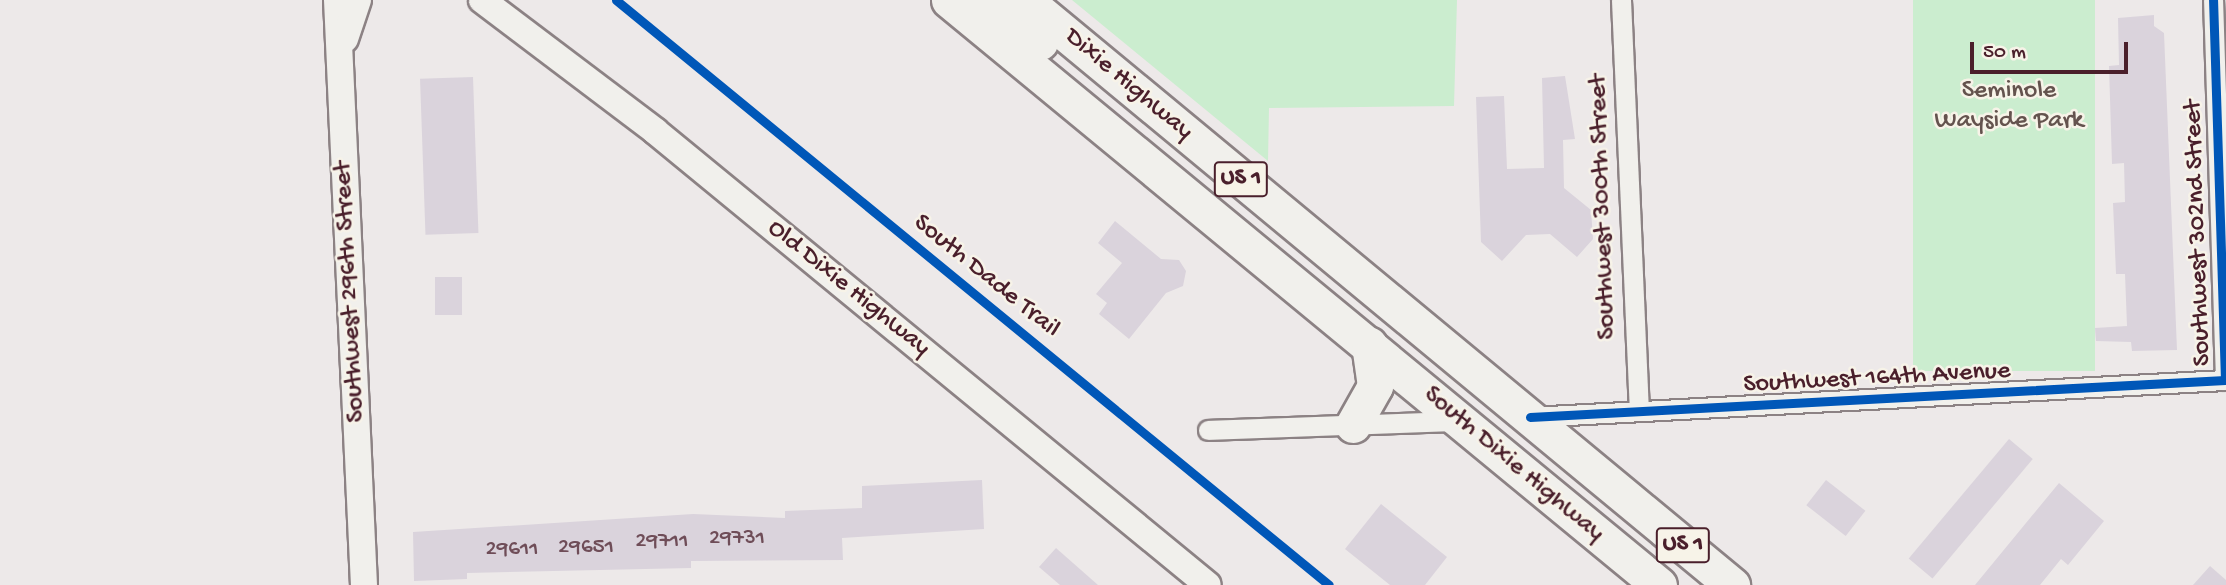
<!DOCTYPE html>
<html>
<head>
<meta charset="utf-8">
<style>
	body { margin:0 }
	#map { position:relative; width:2226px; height:585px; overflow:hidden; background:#ede9e9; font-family:"Gochi Hand",sans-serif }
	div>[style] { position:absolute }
	.green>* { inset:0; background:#cbedcf; transform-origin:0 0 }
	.building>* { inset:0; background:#dad3dc; transform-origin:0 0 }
	.roads { filter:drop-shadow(2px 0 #8c8284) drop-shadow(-2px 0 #8c8284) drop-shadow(0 2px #8c8284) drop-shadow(0 -2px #8c8284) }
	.street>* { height:19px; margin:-9.5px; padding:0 9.5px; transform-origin:9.5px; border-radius:9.5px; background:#f1f0ec }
	.secondary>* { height:26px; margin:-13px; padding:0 13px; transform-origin:13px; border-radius:13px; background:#f1f0ec }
	.highway>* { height:35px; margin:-17.5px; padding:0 17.5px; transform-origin:17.5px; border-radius:17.5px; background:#f1f0ec }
	.cycleway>* { height:9px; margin:-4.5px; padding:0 4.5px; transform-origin:4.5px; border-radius:4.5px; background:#0057b8 }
	span { translate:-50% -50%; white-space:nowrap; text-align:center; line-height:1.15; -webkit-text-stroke:5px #f7f3e8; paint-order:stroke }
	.number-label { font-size:23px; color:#6f4d58 }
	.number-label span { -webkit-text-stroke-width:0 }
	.shield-label span { padding:2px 5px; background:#f7f3e8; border:2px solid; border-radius:5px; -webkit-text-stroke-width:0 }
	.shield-label { font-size:24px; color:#4a1f2b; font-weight:700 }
	.street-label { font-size:26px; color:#4a1f2b }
	.park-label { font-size:26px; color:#64534e }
	.scale { position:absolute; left:1970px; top:42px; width:158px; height:32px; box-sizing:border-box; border:4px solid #4a1f2b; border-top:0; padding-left:9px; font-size:21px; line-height:24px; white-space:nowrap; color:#4a1f2b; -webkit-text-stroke:5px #f7f3e8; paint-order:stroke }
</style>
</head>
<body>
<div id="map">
	<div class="green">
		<i style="clip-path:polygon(1072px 0,1457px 0,1454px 106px,1269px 108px,1268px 161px)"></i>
		<i style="left:1913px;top:0;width:182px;height:371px"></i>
	</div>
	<div class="building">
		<i style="clip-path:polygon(2154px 15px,2154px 26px,2164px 33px,2177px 350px,2132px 351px,2131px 342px,2096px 341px,2095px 328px,2127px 326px,2125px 274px,2116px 274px,2113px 203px,2125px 202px,2124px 163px,2112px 164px,2109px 66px,2119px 65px,2118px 18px)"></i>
		<i style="clip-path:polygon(1565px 76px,1575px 139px,1563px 140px,1564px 188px,1591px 210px,1593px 239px,1577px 257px,1550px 234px,1526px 235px,1502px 261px,1481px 242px,1476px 97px,1504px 96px,1507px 169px,1544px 168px,1542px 78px)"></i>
		<i style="left:473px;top:77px;width:156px;height:53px;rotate:88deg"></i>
		<i style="clip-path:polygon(1115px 221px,1161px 259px,1179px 260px,1186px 271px,1183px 286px,1166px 293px,1129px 339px,1099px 314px,1107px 303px,1096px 294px,1122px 263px,1098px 243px)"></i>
		<i style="left:435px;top:277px;width:27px;height:38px"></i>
		<i style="left:2009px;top:439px;width:31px;height:156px;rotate:40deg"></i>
		<i style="clip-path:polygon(982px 480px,984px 529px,842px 538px,843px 560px,691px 561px,691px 568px,467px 573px,467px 579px,414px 581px,413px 532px,693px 514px,785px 518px,785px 511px,862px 508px,862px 486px)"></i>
		<i style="left:1826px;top:480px;width:50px;height:32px;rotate:38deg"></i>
		<i style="clip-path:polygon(2059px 483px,2104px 521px,2068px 565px,2061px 559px,2040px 585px,1975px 585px)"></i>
		<i style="clip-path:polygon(1381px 504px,1447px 557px,1425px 585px,1390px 585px,1345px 549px)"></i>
		<i style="clip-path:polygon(1056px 548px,1098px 585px,1060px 585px,1039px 567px)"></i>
		<i style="clip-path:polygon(2210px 566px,2226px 580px,2226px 585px,2193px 585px)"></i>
	</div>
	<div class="roads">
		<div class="street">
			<i style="left:1621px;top:0;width:411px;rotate:87.5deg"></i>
			<i style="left:1530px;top:417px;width:696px;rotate:-3.05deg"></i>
			<i style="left:2225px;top:380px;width:380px;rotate:-91.8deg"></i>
			<i style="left:1208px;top:430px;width:250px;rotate:-2.1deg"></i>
		</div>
		<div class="secondary">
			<i style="left:337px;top:0;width:586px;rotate:87.36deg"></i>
			<i style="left:482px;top:0;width:217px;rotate:37.1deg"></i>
			<i style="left:655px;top:131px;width:715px;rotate:39.39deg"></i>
			<i style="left:345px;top:39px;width:41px;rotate:-71.6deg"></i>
		</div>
		<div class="highway">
			<i style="left:949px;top:0;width:920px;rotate:39.49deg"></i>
			<i style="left:988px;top:0;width:67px;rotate:38.9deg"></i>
			<i style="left:1025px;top:0;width:918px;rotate:39.61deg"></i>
			<i style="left:1353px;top:425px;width:45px;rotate:-60.6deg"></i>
			<i style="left:1375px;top:386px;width:42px;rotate:-98.1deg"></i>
		</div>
	</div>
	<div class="cycleway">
		<i style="left:616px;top:0;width:922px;rotate:39.37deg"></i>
		<i style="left:1530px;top:417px;width:696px;rotate:-3.05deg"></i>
		<i style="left:2225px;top:380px;width:380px;rotate:-91.8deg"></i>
	</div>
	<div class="number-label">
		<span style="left:737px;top:539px">29731</span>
		<span style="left:662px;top:542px">29711</span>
		<span style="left:586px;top:548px">29651</span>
		<span style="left:512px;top:550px">29611</span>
	</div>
	<div class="shield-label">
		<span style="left:1241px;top:179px">US 1</span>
		<span style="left:1683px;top:545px">US 1</span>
	</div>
	<div class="street-label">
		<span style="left:1128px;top:85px;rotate:40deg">Dixie Highway</span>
		<span style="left:1604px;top:207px;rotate:-92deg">Southwest 300th Street</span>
		<span style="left:2199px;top:233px;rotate:-92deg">Southwest 302nd Street</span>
		<span style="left:986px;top:277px;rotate:39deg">South Dade Trail</span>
		<span style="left:848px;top:289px;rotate:39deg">Old Dixie Highway</span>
		<span style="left:351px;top:292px;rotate:-93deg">Southwest 296th Street</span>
		<span style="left:1877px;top:379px;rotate:-3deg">Southwest 164th Avenue</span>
		<span style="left:1513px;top:465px;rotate:40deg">South Dixie Highway</span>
	</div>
	<div class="park-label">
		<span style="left:2009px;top:107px">Seminole<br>Wayside Park</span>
	</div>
	<div class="scale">50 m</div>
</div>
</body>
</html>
